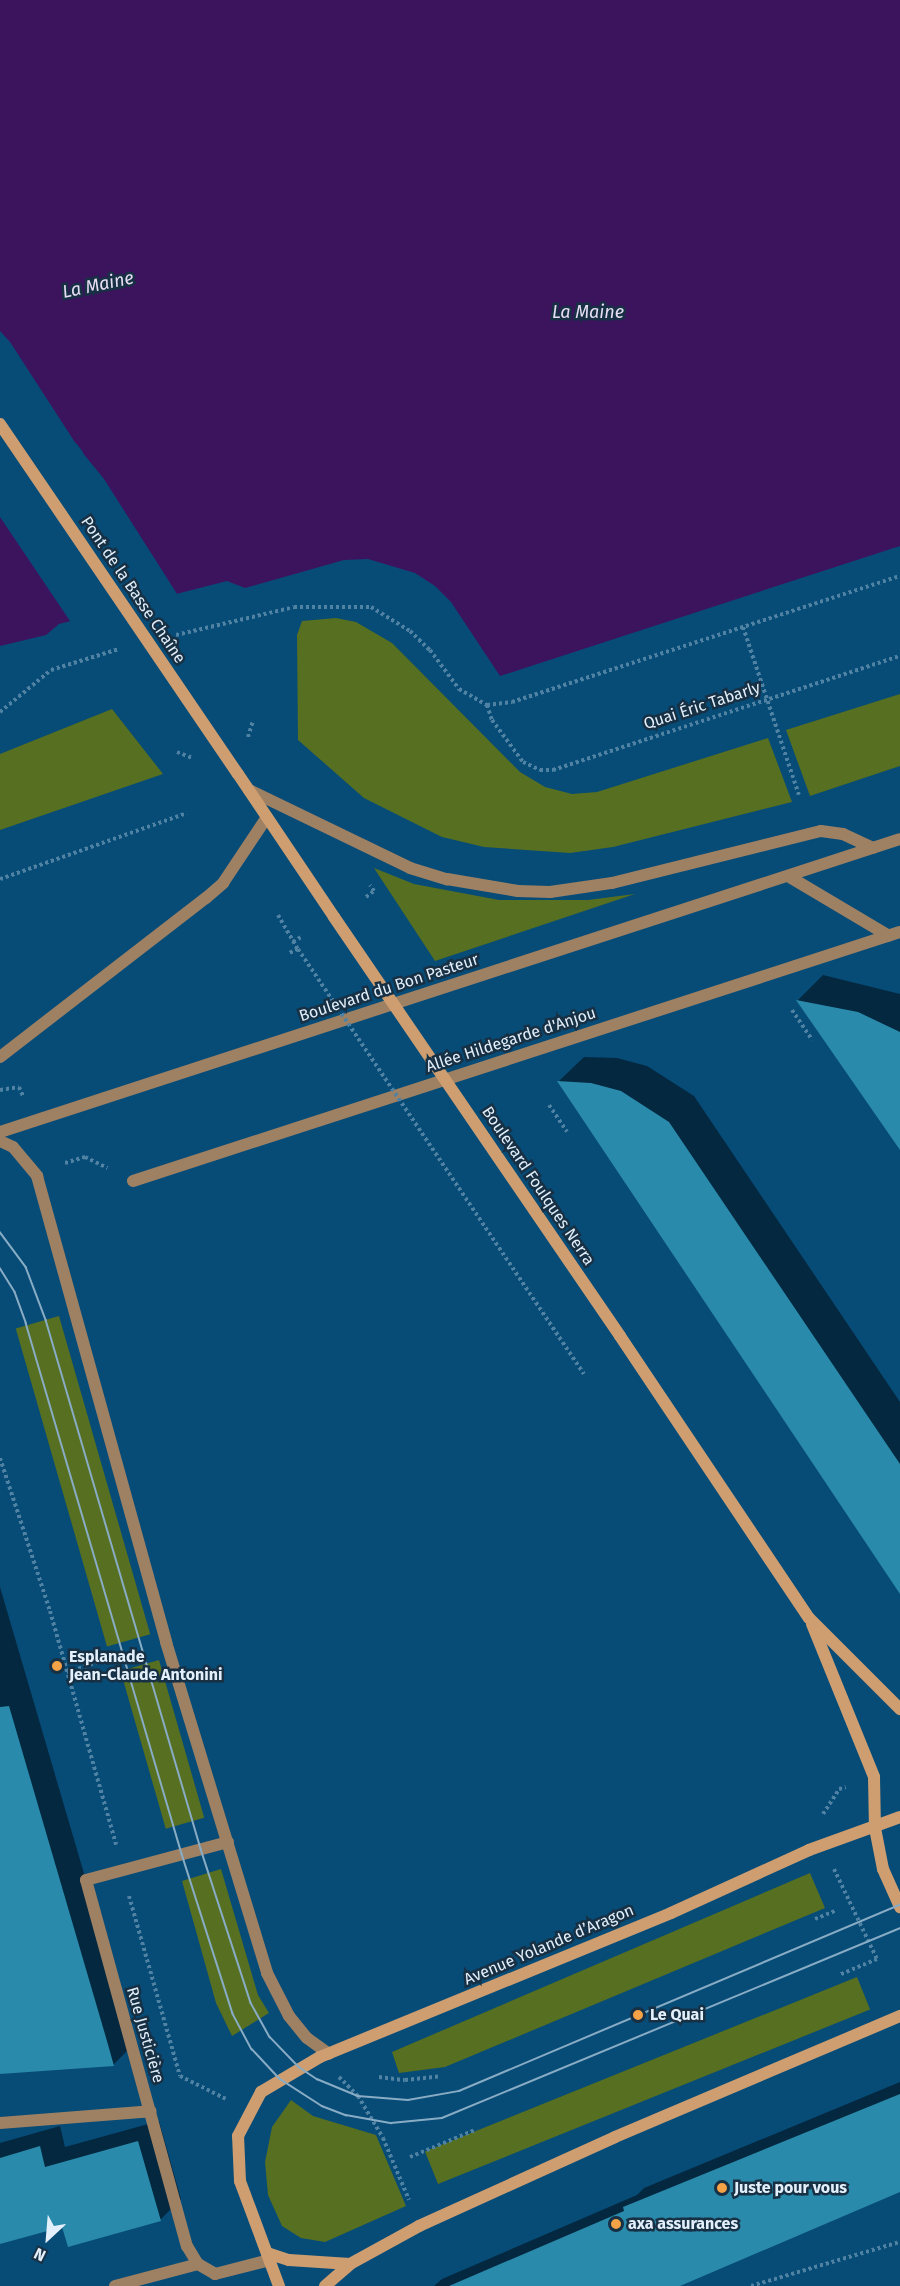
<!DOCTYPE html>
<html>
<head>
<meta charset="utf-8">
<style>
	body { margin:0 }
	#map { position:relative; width:900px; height:2286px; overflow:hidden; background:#074b77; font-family:"Fira Sans",sans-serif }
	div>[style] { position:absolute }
	.green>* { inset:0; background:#566f20; transform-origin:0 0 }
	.water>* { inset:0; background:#3c145e }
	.pier>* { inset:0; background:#074b77 }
	.shadow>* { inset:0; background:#0007 }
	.building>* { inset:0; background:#2a8aab }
	.path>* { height:4px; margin-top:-2px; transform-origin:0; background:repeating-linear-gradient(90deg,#5082a3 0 3px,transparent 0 6px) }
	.service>* { height:12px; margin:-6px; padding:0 6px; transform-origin:6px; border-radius:6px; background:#9e8063 }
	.minor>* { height:12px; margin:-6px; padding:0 6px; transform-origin:6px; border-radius:6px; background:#9e8063 }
	.tertiary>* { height:12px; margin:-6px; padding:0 6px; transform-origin:6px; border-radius:6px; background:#9e8063 }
	.secondary>* { height:12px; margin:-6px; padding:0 6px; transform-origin:6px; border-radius:6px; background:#ce9e70 }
	.tram>* { height:1.5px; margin:-0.75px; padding:0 0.75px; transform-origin:0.75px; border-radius:0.75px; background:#89acc5 }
	.path-bridge>* { height:4px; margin-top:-2px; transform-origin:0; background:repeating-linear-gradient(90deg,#5082a3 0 3px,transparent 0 6px) }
	.secondary-bridge>* { height:12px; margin:-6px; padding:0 6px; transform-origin:6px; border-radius:6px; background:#ce9e70 }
	.dots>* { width:16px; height:16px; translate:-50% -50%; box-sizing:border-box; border:3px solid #173044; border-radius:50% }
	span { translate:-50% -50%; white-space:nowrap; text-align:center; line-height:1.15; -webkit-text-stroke:5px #173044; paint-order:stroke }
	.street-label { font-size:16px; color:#e3effa }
	.poi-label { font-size:16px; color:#e3effa; font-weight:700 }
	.left { translate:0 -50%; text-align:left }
	.water-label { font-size:18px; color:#e7def3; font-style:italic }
	.north { position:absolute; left:18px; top:2208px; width:60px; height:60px; -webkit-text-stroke:4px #173044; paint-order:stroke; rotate:206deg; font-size:16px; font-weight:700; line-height:24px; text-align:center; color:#e3effa }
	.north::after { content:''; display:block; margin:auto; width:21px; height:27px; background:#e3effa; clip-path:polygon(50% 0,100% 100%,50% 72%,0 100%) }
</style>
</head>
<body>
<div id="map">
	<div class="green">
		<i style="clip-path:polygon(336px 618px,356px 622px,392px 643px,520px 772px,545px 787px,572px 794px,597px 792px,768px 738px,792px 802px,613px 847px,570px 853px,484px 847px,442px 837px,364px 798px,298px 740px,297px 635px,302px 621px)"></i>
		<i style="clip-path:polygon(900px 694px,900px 766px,810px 796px,786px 730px)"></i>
		<i style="clip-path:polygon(112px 709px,163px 774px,0 830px,0 754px)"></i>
		<i style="clip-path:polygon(374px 868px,414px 884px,499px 900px,588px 900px,635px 894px,435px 961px)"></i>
		<i style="left:59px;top:1316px;width:331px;height:45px;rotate:74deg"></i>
		<i style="left:159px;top:1660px;width:164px;height:40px;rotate:74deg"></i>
		<i style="clip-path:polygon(221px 1869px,258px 1995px,269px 2013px,232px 2036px,216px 2003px,182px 1881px)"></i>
		<i style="clip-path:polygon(810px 1873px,825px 1908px,445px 2067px,399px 2073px,392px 2052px)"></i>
		<i style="left:857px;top:1977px;width:35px;height:466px;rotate:68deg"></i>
		<i style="clip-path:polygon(291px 2100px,313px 2116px,376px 2135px,406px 2206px,325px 2242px,301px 2238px,282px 2226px,268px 2195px,265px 2162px,272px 2127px)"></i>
	</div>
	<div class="water">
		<i style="clip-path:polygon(0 0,900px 0,900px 546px,500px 676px,451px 602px,435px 586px,415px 573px,368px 559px,344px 560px,245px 588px,227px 581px,59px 624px,46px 635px,0 646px,0 480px,83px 457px,83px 452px,76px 443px,0 464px)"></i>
	</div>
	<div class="pier">
		<i style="clip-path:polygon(0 331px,10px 342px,78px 447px,0 467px)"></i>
		<i style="clip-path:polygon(78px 447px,104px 479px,179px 597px,72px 624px,0 517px,0 477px,80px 454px)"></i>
	</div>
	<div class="shadow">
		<i style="clip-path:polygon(823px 975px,900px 994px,900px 1147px,798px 1000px)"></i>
		<i style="clip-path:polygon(584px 1057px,617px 1058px,647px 1066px,694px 1096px,900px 1402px,900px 1591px,559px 1081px)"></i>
		<i style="clip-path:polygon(0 1587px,134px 2044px,113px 2065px,0 2072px)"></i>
		<i style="clip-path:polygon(900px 2082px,900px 2190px,675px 2286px,434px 2286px,442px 2279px,637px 2195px,644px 2188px)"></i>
		<i style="clip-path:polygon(159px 2121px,181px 2199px,161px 2219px,69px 2245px,63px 2225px,0 2243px,0 2143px,60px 2126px,65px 2147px)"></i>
	</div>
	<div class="building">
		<i style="clip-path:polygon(796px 1000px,858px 1012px,900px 1032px,900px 1150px)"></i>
		<i style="clip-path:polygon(557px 1081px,591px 1083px,621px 1091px,669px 1122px,900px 1464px,900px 1594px)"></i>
		<i style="clip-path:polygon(9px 1706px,107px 2041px,114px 2066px,0 2074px,0 1707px)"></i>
		<i style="clip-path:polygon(900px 2094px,900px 2192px,680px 2286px,449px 2286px,624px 2211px,623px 2207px)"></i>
		<i style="clip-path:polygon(138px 2141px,161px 2221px,68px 2247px,62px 2227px,0 2244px,0 2158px,40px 2146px,45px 2167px)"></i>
	</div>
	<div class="path">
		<i style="left:743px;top:627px;width:177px;rotate:71.6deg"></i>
		<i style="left:176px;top:635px;width:121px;rotate:-13.3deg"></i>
		<i style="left:294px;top:607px;width:77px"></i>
		<i style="left:371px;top:607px;width:46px;rotate:31.6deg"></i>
		<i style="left:410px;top:631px;width:28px;rotate:44deg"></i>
		<i style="left:430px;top:650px;width:49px;rotate:53.4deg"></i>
		<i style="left:459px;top:689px;width:32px;rotate:30deg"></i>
		<i style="left:487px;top:705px;width:25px;rotate:-7deg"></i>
		<i style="left:512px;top:702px;width:408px;rotate:-18deg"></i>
		<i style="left:487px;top:705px;width:16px;rotate:72deg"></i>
		<i style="left:492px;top:720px;width:52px;rotate:53.6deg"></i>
		<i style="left:523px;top:762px;width:19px;rotate:25deg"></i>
		<i style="left:540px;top:770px;width:13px"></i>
		<i style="left:553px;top:770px;width:365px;rotate:-18.2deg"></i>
		<i style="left:0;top:712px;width:66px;rotate:-39.5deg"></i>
		<i style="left:51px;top:670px;width:71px;rotate:-17.2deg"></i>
		<i style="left:248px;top:737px;width:17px;rotate:-73deg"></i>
		<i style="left:177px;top:752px;width:17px;rotate:21deg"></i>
		<i style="left:0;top:879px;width:198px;rotate:-19.4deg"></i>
		<i style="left:366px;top:897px;width:10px;rotate:-37deg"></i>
		<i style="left:374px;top:891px;width:7px;rotate:-124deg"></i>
		<i style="left:278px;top:915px;width:39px;rotate:60deg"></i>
		<i style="left:298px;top:949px;width:10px;rotate:156deg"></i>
		<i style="left:293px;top:942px;width:9px;rotate:-32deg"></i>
		<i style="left:792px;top:1010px;width:36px;rotate:56deg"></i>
		<i style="left:0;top:1090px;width:19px;rotate:-9deg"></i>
		<i style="left:19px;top:1087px;width:10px;rotate:66deg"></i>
		<i style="left:549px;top:1105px;width:32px;rotate:56deg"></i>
		<i style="left:65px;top:1163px;width:21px;rotate:-17deg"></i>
		<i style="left:85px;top:1157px;width:25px;rotate:26deg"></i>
		<i style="left:0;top:1458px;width:161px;rotate:71.9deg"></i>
		<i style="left:50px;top:1611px;width:243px;rotate:74.2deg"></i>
		<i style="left:67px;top:1673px;width:47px;rotate:-20deg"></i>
		<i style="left:823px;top:1814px;width:30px;rotate:-57deg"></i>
		<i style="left:839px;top:1789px;width:7px;rotate:-16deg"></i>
		<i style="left:834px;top:1869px;width:100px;rotate:64.5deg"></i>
		<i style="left:877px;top:1959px;width:41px;rotate:157.2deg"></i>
		<i style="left:129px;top:1896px;width:187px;rotate:74.2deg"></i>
		<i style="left:180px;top:2076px;width:51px;rotate:26.6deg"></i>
		<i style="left:815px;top:1919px;width:22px;rotate:-22deg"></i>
		<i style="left:339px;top:2077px;width:27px;rotate:45deg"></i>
		<i style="left:358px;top:2096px;width:49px;rotate:59.2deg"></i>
		<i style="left:383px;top:2138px;width:67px;rotate:67.2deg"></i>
		<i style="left:379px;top:2077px;width:26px;rotate:7deg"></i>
		<i style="left:405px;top:2080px;width:36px;rotate:-6deg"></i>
		<i style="left:410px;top:2157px;width:70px;rotate:-22.6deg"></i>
		<i style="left:751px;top:2286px;width:155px;rotate:-16.5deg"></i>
	</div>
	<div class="service">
		<i style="left:115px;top:2286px;width:86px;rotate:-14.8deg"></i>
	</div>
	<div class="minor">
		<i style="left:788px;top:876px;width:117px;rotate:30.7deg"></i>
		<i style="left:0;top:1141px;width:14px;rotate:25deg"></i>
		<i style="left:13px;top:1147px;width:38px;rotate:50deg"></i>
		<i style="left:37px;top:1176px;width:484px;rotate:74.5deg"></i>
		<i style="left:166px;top:1642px;width:346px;rotate:73deg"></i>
		<i style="left:267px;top:1973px;width:48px;rotate:62.9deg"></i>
		<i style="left:289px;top:2016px;width:28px;rotate:51deg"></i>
		<i style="left:307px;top:2038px;width:27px;rotate:36deg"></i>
		<i style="left:133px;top:1181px;width:806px;rotate:-17.99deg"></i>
		<i style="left:228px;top:1842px;width:147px;rotate:165deg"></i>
		<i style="left:86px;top:1880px;width:380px;rotate:74.6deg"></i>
		<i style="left:187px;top:2246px;width:21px;rotate:59deg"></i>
		<i style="left:198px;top:2264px;width:20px;rotate:30deg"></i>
		<i style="left:215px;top:2274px;width:57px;rotate:-14.3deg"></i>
		<i style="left:0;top:2123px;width:151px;rotate:-4.5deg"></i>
	</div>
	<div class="tertiary">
		<i style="left:249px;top:790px;width:179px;rotate:25.8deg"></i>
		<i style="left:410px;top:868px;width:39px;rotate:17deg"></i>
		<i style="left:447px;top:879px;width:72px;rotate:9.6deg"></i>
		<i style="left:518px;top:891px;width:32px;rotate:2deg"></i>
		<i style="left:550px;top:892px;width:63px;rotate:-8.3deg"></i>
		<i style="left:612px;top:883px;width:215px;rotate:-14deg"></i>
		<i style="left:821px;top:831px;width:22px;rotate:8deg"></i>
		<i style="left:843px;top:834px;width:33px;rotate:25deg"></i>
		<i style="left:0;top:1057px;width:260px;rotate:-37.7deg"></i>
		<i style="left:206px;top:898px;width:23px;rotate:-41deg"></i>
		<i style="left:223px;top:883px;width:79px;rotate:-56.3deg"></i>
		<i style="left:0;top:1132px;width:946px;rotate:-18.03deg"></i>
	</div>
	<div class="secondary">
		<i style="left:238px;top:774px;width:172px;rotate:56.1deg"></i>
		<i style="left:620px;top:1336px;width:339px;rotate:56.2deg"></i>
		<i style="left:809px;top:1618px;width:129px;rotate:45deg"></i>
		<i style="left:812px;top:1624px;width:165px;rotate:67.9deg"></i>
		<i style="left:874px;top:1777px;width:51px;rotate:88.9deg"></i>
		<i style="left:875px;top:1828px;width:42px;rotate:79deg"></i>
		<i style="left:883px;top:1869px;width:42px;rotate:65.9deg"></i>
		<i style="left:267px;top:2253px;width:23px;rotate:18deg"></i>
		<i style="left:289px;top:2260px;width:61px;rotate:3.8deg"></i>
		<i style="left:279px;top:2286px;width:112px;rotate:-110.4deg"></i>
		<i style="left:240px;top:2181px;width:45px;rotate:-92.5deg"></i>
		<i style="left:238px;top:2136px;width:50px;rotate:-62.4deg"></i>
		<i style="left:261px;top:2092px;width:69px;rotate:-30.7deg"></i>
		<i style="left:320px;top:2057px;width:379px;rotate:-22.3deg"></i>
		<i style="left:671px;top:1913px;width:152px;rotate:-24.5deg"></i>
		<i style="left:809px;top:1850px;width:97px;rotate:-19.9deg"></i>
		<i style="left:325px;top:2286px;width:33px;rotate:-41deg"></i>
		<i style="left:350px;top:2264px;width:79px;rotate:-28.8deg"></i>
		<i style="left:419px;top:2226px;width:215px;rotate:-24.4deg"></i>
		<i style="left:615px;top:2137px;width:310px;rotate:-23deg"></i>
	</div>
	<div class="tram">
		<i style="left:0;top:1232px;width:44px;rotate:53.4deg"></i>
		<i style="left:26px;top:1267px;width:57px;rotate:69.3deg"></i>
		<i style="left:46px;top:1320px;width:551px;rotate:73.67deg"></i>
		<i style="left:201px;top:1849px;width:162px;rotate:72deg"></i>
		<i style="left:251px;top:2003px;width:39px;rotate:61deg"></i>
		<i style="left:270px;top:2037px;width:42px;rotate:46deg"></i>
		<i style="left:299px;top:2067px;width:22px;rotate:34deg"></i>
		<i style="left:317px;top:2079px;width:44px;rotate:22.5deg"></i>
		<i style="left:358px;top:2096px;width:50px;rotate:4.6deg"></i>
		<i style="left:408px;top:2100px;width:52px;rotate:-10deg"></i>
		<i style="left:459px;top:2091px;width:479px;rotate:-22.9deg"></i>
		<i style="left:0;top:1268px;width:28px;rotate:58deg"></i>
		<i style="left:15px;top:1292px;width:33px;rotate:70deg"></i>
		<i style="left:26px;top:1323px;width:553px;rotate:73.63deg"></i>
		<i style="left:182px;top:1854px;width:168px;rotate:72.3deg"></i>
		<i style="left:233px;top:2014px;width:40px;rotate:62deg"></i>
		<i style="left:252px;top:2049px;width:41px;rotate:47deg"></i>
		<i style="left:280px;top:2079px;width:50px;rotate:32.7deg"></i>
		<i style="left:322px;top:2106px;width:26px;rotate:21deg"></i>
		<i style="left:346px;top:2115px;width:46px;rotate:10.1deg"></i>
		<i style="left:391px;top:2123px;width:51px;rotate:-5.6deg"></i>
		<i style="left:442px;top:2118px;width:496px;rotate:-22.5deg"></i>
	</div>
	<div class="path-bridge">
		<i style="left:298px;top:949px;width:512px;rotate:56.06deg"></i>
	</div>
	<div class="secondary-bridge">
		<i style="left:0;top:424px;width:423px;rotate:55.8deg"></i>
		<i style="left:334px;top:917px;width:507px;rotate:55.68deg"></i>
	</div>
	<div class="dots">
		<i style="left:57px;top:1666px;background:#f6a247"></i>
		<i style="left:638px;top:2015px;background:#f6a247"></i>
		<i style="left:722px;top:2188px;background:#f6a247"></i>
		<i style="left:616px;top:2224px;background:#f6a247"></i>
	</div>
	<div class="street-label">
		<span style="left:133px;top:590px;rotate:56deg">Pont de la Basse Chaîne</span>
		<span style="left:702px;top:706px;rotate:-18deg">Quai Éric Tabarly</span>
		<span style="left:389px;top:988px;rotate:-18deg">Boulevard du Bon Pasteur</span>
		<span style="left:511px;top:1040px;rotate:-18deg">Allée Hildegarde d'Anjou</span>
		<span style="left:538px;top:1186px;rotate:56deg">Boulevard Foulques Nerra</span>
		<span style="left:549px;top:1945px;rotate:-23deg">Avenue Yolande d’Aragon</span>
		<span style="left:145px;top:2035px;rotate:74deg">Rue Justicière</span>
	</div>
	<div class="poi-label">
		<span class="left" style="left:69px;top:1666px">Esplanade<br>Jean-Claude Antonini</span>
		<span class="left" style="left:650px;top:2015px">Le Quai</span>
		<span class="left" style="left:734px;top:2188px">Juste pour vous</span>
		<span class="left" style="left:628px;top:2224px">axa assurances</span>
	</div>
	<div class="water-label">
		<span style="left:98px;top:285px;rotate:-12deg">La Maine</span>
		<span style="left:588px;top:312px">La Maine</span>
	</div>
	<div class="north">N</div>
</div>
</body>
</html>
